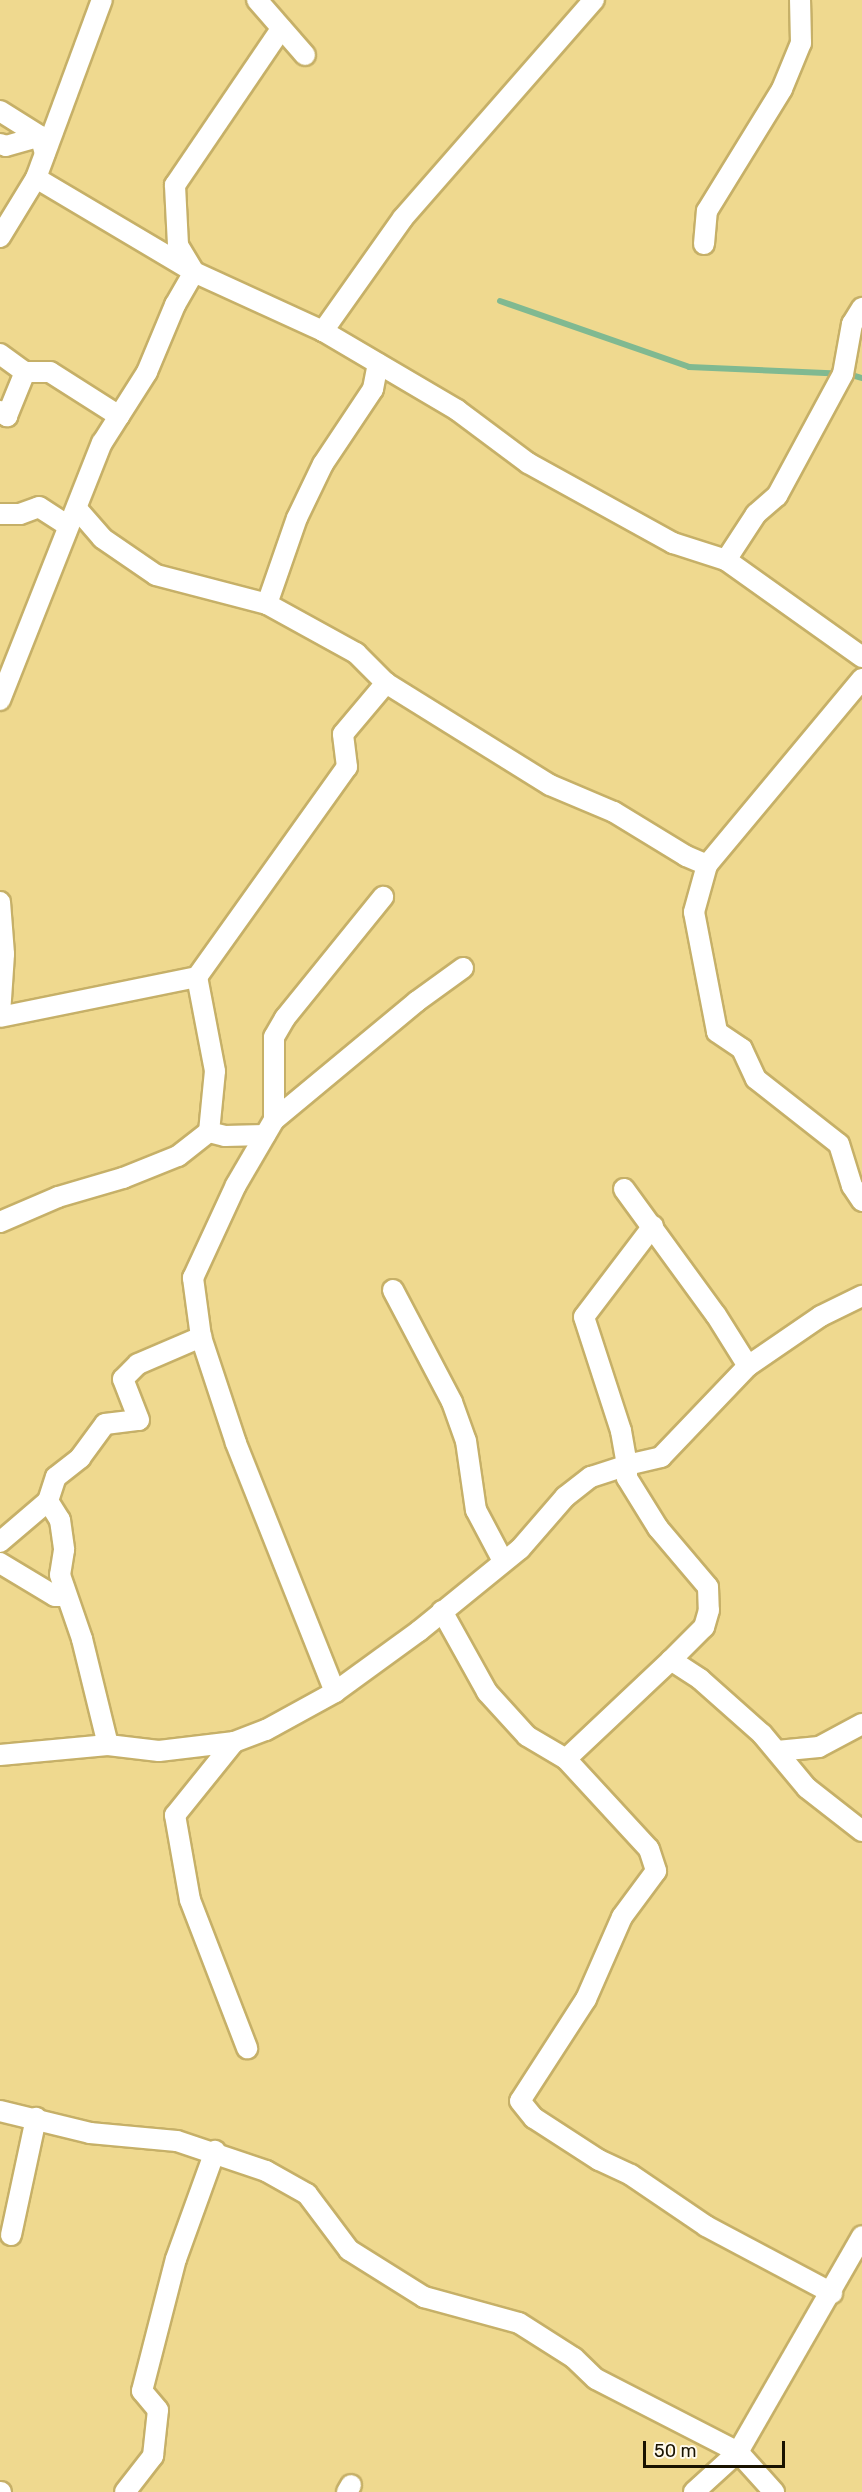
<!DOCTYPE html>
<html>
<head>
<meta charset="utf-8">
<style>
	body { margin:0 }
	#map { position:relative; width:862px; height:2492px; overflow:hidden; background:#efd98f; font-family:Rubik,sans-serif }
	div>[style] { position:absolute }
	.stream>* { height:6px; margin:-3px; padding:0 3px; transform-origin:3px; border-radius:3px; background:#80b991 }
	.roads { filter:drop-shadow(2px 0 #c6b068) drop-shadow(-2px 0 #c6b068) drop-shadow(0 2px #c6b068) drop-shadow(0 -2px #c6b068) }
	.street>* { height:20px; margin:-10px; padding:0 10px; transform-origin:10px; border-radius:10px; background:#fff }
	span { translate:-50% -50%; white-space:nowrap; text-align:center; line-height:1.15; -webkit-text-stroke:4.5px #fffaec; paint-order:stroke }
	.scale { position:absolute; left:643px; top:2441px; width:142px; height:27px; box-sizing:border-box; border:3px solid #191300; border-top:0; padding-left:8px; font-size:18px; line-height:21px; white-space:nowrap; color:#191300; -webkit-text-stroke:4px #fffaec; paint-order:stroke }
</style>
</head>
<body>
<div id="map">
	<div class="stream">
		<i style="left:500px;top:301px;width:200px;rotate:19.2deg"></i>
		<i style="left:689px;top:367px;width:159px;rotate:2.5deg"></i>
		<i style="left:848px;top:374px;width:15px;rotate:16deg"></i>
	</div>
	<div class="roads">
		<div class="street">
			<i style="left:257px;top:0;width:73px;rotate:48.9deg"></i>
			<i style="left:0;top:111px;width:47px;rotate:32deg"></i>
			<i style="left:40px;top:136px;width:18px;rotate:74deg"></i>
			<i style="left:0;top:144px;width:6px;rotate:18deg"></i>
			<i style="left:6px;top:146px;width:35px;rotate:-16deg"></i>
			<i style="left:36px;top:178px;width:184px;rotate:30.7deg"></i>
			<i style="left:194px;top:272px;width:142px;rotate:24.6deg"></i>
			<i style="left:323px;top:331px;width:156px;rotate:30.5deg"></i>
			<i style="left:457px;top:410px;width:89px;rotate:36.7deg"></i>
			<i style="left:528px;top:463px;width:166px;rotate:28.9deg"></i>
			<i style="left:673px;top:543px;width:56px;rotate:17.8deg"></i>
			<i style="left:726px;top:560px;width:167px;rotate:35.5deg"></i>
			<i style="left:0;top:237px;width:69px;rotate:-58.6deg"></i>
			<i style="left:36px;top:178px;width:190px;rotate:-69.7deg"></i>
			<i style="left:704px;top:244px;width:33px;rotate:-85deg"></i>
			<i style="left:707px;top:211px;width:143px;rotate:-58.4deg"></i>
			<i style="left:782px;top:89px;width:50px;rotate:-67.6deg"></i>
			<i style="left:801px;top:43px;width:43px;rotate:-91.3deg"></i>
			<i style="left:323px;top:331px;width:138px;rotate:-54.7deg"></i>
			<i style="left:403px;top:218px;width:290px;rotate:-48.8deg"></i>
			<i style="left:0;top:354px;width:31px;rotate:36deg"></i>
			<i style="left:25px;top:372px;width:25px"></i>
			<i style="left:50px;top:372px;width:82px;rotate:32.5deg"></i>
			<i style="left:0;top:411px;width:9px;rotate:36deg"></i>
			<i style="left:7px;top:416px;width:48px;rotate:-67.8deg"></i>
			<i style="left:78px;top:510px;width:37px;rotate:49deg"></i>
			<i style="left:102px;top:538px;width:65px;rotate:34.4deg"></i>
			<i style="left:156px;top:575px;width:115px;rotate:14.6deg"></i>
			<i style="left:267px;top:604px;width:102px;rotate:28.8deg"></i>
			<i style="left:356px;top:653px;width:42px;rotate:45deg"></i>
			<i style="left:386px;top:683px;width:193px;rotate:31.9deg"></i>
			<i style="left:550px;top:785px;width:69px;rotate:22.9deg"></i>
			<i style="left:614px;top:812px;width:84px;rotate:31.4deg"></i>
			<i style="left:686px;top:856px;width:23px;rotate:23deg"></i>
			<i style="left:0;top:514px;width:20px"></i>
			<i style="left:20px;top:514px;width:20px;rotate:-20deg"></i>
			<i style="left:39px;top:507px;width:33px;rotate:33deg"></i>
			<i style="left:726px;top:560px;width:55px;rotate:-56.9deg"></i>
			<i style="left:756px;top:514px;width:28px;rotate:-41deg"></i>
			<i style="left:777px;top:496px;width:139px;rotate:-61.6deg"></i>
			<i style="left:843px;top:374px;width:51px;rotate:-79.8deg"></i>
			<i style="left:852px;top:324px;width:19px;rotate:-58deg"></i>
			<i style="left:267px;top:604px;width:91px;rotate:-70.8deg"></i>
			<i style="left:297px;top:518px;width:60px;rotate:-64.3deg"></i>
			<i style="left:323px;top:464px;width:90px;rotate:-56.3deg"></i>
			<i style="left:373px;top:389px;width:26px;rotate:-79deg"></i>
			<i style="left:862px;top:679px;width:242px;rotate:129.8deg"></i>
			<i style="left:707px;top:865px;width:49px;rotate:105.5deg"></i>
			<i style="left:694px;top:912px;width:122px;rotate:79.1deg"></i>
			<i style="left:717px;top:1032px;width:30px;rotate:34deg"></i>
			<i style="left:742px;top:1049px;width:33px;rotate:65deg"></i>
			<i style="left:756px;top:1079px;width:105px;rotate:38.1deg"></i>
			<i style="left:839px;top:1144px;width:44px;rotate:72.8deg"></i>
			<i style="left:852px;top:1186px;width:18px;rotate:56deg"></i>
			<i style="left:0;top:700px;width:277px;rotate:-68.4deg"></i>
			<i style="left:102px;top:443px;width:84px;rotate:-57.6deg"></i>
			<i style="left:147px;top:372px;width:73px;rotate:-67.3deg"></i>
			<i style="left:175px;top:305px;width:38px;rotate:-60deg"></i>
			<i style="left:194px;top:272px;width:31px;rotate:-121deg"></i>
			<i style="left:178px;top:245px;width:60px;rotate:-92.9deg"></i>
			<i style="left:175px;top:185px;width:189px;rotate:-55.8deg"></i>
			<i style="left:0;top:902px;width:52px;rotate:85.6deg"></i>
			<i style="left:4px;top:954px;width:60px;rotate:93.8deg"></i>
			<i style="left:0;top:1017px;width:201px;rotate:-11.5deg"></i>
			<i style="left:274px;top:1120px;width:83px;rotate:-90deg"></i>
			<i style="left:274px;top:1037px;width:22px;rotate:-60deg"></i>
			<i style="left:285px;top:1018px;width:156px;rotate:-51deg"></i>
			<i style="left:265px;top:1135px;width:40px;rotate:178.6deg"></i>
			<i style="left:225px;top:1136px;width:16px;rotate:-166deg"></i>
			<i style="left:209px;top:1132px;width:61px;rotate:-84.4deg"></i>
			<i style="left:215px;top:1071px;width:96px;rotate:-100.8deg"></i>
			<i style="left:197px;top:977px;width:258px;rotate:-54.5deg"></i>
			<i style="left:347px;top:767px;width:33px;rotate:-97deg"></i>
			<i style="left:343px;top:734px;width:67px;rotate:-49.9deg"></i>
			<i style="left:624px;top:1189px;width:156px;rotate:53.9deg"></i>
			<i style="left:716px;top:1315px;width:60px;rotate:57.9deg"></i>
			<i style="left:0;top:1222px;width:63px;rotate:-23.3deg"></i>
			<i style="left:58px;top:1197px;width:68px;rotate:-16.3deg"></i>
			<i style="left:123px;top:1178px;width:59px;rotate:-21.8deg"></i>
			<i style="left:178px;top:1156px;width:39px;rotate:-38deg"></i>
			<i style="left:653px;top:1226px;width:114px;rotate:127.2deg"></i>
			<i style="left:584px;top:1317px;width:120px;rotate:72deg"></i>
			<i style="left:621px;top:1431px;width:35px;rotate:80deg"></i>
			<i style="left:627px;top:1465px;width:35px;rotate:-13deg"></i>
			<i style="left:661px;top:1457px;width:126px;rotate:-46.3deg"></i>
			<i style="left:748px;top:1366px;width:88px;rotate:-34.4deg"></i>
			<i style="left:821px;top:1316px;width:46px;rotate:-26deg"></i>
			<i style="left:393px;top:1290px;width:127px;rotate:62.2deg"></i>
			<i style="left:452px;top:1402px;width:41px;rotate:70.3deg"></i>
			<i style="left:466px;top:1441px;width:70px;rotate:81.8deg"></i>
			<i style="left:476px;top:1510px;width:58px;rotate:62.1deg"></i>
			<i style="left:48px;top:1501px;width:22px;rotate:58deg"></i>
			<i style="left:60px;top:1520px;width:30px;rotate:82deg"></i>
			<i style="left:64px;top:1550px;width:25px;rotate:99deg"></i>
			<i style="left:60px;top:1575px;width:68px;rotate:71deg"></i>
			<i style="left:82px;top:1639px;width:109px;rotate:76.2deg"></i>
			<i style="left:0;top:1542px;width:63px;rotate:-40.5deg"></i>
			<i style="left:48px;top:1501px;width:25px;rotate:-72deg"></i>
			<i style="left:56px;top:1477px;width:31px;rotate:-38deg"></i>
			<i style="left:80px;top:1458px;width:42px;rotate:-53.7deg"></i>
			<i style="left:105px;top:1424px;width:34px;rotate:-7deg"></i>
			<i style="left:139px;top:1420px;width:44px;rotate:-111.3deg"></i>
			<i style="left:123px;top:1379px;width:21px;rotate:-45deg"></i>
			<i style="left:138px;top:1364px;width:69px;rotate:-23.2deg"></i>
			<i style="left:0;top:1563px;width:64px;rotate:31deg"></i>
			<i style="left:55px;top:1596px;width:10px"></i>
			<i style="left:442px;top:1611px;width:93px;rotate:60.9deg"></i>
			<i style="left:487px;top:1692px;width:59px;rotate:47.7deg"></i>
			<i style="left:527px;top:1736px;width:45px;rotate:30.5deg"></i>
			<i style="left:566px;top:1759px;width:122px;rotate:47.3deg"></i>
			<i style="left:649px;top:1849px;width:23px;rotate:72deg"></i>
			<i style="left:656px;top:1871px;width:57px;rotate:126.5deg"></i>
			<i style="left:622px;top:1917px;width:90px;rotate:113.7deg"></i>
			<i style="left:586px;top:1999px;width:121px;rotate:122.9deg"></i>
			<i style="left:520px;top:2101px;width:22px;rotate:51deg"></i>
			<i style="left:534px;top:2118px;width:77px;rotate:32.9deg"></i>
			<i style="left:599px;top:2160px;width:35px;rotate:25deg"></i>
			<i style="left:631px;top:2175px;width:91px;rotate:34.2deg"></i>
			<i style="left:706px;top:2226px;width:143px;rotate:28deg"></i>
			<i style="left:335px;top:1692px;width:268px;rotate:-111.7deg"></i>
			<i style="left:236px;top:1443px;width:112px;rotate:-108.3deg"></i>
			<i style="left:201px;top:1337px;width:60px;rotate:-97.7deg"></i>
			<i style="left:193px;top:1278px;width:102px;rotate:-65.2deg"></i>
			<i style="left:236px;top:1185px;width:75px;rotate:-59.7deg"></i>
			<i style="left:274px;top:1120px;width:185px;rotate:-39.7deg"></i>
			<i style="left:416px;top:1002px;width:58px;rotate:-35.9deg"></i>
			<i style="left:234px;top:1742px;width:94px;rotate:128.9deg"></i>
			<i style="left:175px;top:1815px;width:86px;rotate:80deg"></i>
			<i style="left:190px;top:1900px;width:159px;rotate:68.9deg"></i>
			<i style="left:777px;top:1751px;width:42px;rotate:-5.4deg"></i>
			<i style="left:819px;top:1747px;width:49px;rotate:-28.1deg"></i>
			<i style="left:0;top:1755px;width:108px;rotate:-5.3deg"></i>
			<i style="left:108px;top:1745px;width:51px;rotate:6.7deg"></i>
			<i style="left:159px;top:1751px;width:76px;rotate:-6.8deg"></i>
			<i style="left:234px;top:1742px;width:34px;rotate:-21deg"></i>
			<i style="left:266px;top:1730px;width:79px;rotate:-28.8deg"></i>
			<i style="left:335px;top:1692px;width:104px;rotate:-36deg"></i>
			<i style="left:419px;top:1631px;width:130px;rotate:-39.1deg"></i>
			<i style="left:520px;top:1549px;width:69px;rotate:-49.1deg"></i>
			<i style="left:565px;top:1497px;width:33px;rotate:-38deg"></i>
			<i style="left:591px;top:1477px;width:38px;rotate:-18deg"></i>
			<i style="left:627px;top:1465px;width:13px;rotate:90deg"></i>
			<i style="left:627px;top:1478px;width:59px;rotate:58.2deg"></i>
			<i style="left:658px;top:1528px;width:77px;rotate:49.7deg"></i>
			<i style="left:708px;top:1587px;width:23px;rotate:88deg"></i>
			<i style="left:709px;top:1610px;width:18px;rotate:106deg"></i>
			<i style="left:704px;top:1627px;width:47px;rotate:135deg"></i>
			<i style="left:671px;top:1660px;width:35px;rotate:33deg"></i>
			<i style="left:700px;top:1679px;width:83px;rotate:41.6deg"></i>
			<i style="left:762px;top:1734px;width:70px;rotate:50.2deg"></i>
			<i style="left:807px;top:1788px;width:70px;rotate:38deg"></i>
			<i style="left:566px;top:1759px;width:144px;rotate:-43.3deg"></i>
			<i style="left:0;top:2111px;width:93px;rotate:13.7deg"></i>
			<i style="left:90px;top:2133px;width:87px;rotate:5.3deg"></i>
			<i style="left:177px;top:2141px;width:94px;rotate:18.6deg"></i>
			<i style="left:266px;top:2171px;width:47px;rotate:29.3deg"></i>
			<i style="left:307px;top:2194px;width:70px;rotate:53.1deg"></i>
			<i style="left:349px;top:2250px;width:89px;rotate:32.1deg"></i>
			<i style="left:424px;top:2297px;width:98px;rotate:15.3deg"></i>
			<i style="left:519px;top:2323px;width:65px;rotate:32.5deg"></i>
			<i style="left:574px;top:2358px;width:30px;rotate:44deg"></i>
			<i style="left:596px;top:2379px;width:160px;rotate:27.2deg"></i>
			<i style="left:738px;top:2452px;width:54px;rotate:48deg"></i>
			<i style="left:11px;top:2235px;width:120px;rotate:-77.9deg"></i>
			<i style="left:0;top:2492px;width:1px"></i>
			<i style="left:125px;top:2492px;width:46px;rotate:-52.1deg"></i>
			<i style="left:153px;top:2456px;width:46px;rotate:-83.8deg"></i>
			<i style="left:158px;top:2410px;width:25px;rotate:-130deg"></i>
			<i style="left:142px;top:2391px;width:136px;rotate:-75.6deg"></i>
			<i style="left:176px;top:2259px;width:115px;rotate:-70.1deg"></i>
			<i style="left:347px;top:2492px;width:8px;rotate:-60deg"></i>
			<i style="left:694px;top:2492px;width:59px;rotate:-42.3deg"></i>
			<i style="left:738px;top:2452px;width:249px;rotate:-60.1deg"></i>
		</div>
	</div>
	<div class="scale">50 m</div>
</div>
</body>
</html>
